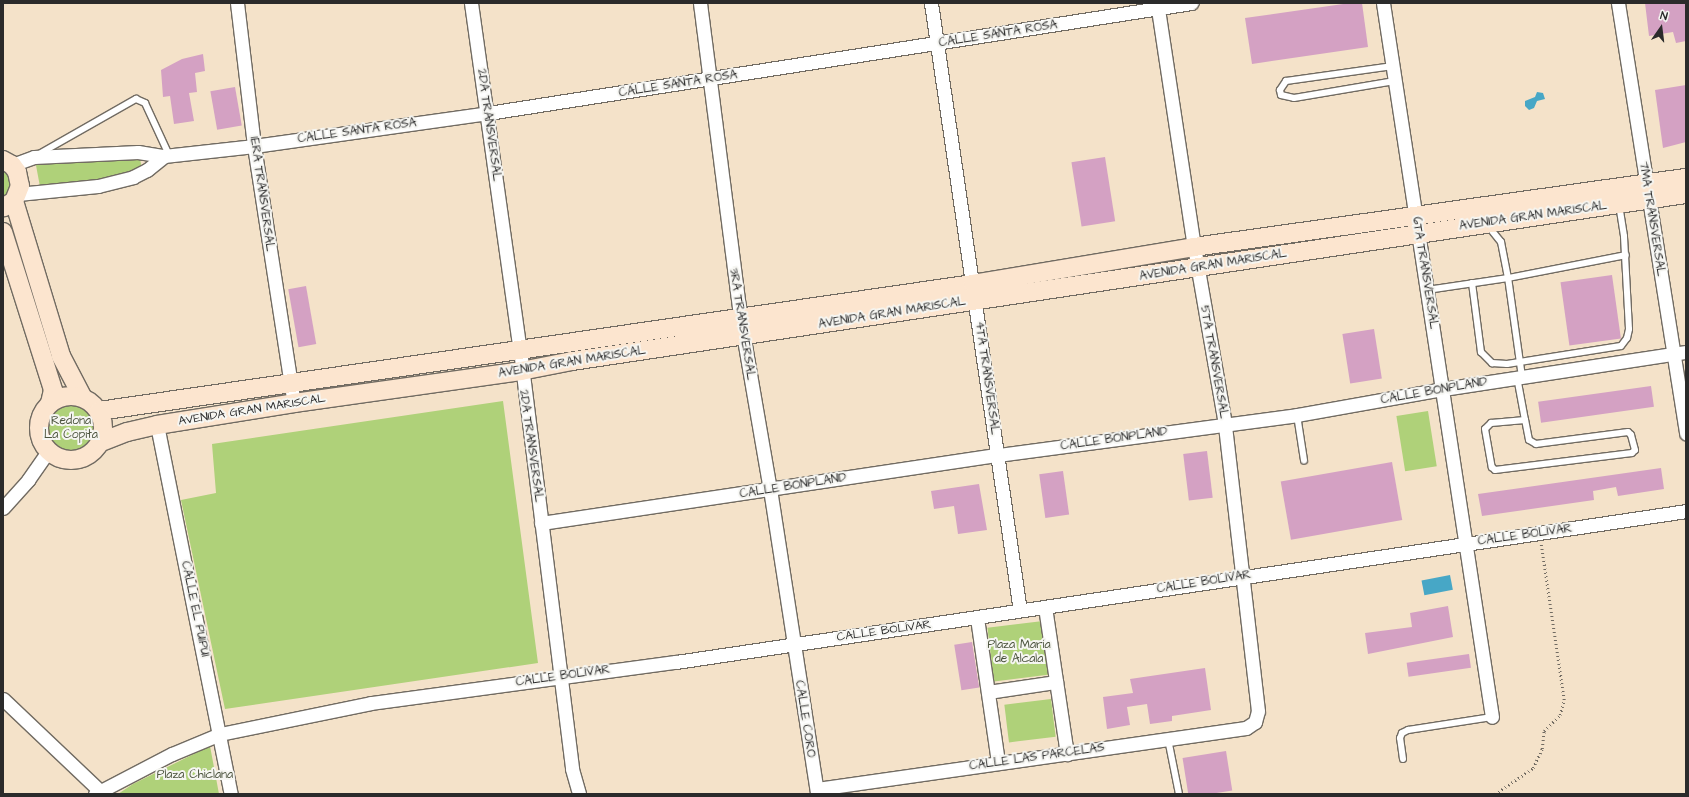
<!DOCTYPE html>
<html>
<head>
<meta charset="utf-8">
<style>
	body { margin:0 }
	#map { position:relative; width:1689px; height:797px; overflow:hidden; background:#f4e2c9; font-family:"Architects Daughter",sans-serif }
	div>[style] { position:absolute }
	.green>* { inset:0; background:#afd179; transform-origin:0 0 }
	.round { border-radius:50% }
	.water>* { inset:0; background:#47a7c6; transform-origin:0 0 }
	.building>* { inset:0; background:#d4a1c3; transform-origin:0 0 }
	.path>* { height:2.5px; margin-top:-1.25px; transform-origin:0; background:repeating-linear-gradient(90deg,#716b62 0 1px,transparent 0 4px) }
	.roads { filter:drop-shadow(1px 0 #716b62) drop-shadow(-1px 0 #716b62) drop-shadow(0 1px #716b62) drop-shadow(0 -1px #716b62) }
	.lane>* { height:6px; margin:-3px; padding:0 3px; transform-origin:3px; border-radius:3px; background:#fff }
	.street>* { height:13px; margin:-6.5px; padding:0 6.5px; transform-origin:6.5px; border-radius:6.5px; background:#fff }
	.secondary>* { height:18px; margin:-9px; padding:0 9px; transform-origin:9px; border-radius:9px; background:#fce5cf }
	.secondary>.ring { margin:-9px; padding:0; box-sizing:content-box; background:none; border:18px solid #fce5cf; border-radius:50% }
	span { translate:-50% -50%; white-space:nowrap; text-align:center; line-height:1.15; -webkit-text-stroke:4px #f6f6f2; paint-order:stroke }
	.street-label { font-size:12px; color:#2b2b2b }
	.park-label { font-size:12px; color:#4c543e }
	.frame { position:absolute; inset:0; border:4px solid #2b2b2b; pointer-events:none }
	.north { position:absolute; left:1641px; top:8px; width:40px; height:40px; -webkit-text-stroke:3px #f6f6f2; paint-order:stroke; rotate:14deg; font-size:11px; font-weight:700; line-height:16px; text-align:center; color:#2b2b2b }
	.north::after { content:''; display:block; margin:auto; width:14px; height:18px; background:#2b2b2b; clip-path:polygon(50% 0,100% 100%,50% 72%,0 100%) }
</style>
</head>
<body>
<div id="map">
	<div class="green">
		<i style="clip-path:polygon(125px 158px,140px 159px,142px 169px,100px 182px,41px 192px,35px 160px)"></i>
		<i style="clip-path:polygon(3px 167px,16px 180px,3px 202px)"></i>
		<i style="clip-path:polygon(503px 401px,538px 663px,225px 709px,181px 500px,216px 493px,212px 444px)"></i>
		<i class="round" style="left:46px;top:403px;width:50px;height:50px"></i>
		<i style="left:1428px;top:411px;width:56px;height:32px;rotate:81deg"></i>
		<i style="left:1043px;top:621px;width:54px;height:56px;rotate:83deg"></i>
		<i style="left:1051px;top:699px;width:38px;height:47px;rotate:83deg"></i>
		<i style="clip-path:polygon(210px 746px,219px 794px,118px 794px,133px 784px)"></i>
	</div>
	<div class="water">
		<i style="clip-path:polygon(1537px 92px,1543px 93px,1545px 99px,1537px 101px,1534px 108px,1529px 110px,1525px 106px,1525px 101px,1535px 97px)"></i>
		<i style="left:1450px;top:575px;width:15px;height:29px;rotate:79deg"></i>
	</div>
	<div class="building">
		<i style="clip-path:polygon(1350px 3px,1362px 3px,1368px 47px,1252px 64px,1245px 18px)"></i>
		<i style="clip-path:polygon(1645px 3px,1685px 3px,1686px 41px,1676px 43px,1673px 32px,1649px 36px)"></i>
		<i style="clip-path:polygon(203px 54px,205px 71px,195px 73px,197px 92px,189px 93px,194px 121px,174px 124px,170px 96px,163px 97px,161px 70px,182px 59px)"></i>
		<i style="clip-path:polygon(1686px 85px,1686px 142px,1663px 148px,1655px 90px)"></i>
		<i style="left:235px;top:87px;width:39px;height:25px;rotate:80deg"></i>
		<i style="left:1105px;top:157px;width:65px;height:34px;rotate:81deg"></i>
		<i style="left:1612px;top:275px;width:64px;height:52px;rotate:82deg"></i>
		<i style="left:306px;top:286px;width:59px;height:18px;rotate:80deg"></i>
		<i style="left:1374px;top:329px;width:50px;height:32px;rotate:81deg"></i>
		<i style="left:1651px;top:386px;width:21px;height:114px;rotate:82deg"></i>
		<i style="left:1207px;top:451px;width:47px;height:24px;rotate:83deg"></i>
		<i style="left:1392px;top:462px;width:59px;height:113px;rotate:80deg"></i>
		<i style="clip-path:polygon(1661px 468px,1664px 489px,1618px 496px,1616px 487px,1593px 491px,1594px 500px,1482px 516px,1478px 494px)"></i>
		<i style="left:1063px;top:471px;width:44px;height:24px;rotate:82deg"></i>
		<i style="clip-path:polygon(979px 484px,987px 530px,958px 534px,954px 506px,934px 509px,931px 491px)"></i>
		<i style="clip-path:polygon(1448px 606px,1453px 637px,1368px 654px,1365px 633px,1412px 627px,1410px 613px)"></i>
		<i style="left:972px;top:642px;width:46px;height:18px;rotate:81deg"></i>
		<i style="left:1469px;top:654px;width:14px;height:63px;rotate:82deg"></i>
		<i style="clip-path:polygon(1205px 668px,1211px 710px,1172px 716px,1172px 721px,1150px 724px,1147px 704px,1127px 707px,1130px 725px,1107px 729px,1103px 697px,1133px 693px,1130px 679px)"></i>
		<i style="left:1226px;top:751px;width:40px;height:44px;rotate:81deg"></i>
	</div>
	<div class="path">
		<i style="left:1495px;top:794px;width:46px;rotate:-34.4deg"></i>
		<i style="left:1533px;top:768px;width:21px;rotate:-65deg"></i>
		<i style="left:1542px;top:749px;width:18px;rotate:-84deg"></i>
		<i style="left:1544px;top:731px;width:23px;rotate:-45deg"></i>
		<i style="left:1560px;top:715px;width:16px;rotate:-75deg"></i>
		<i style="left:1564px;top:700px;width:157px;rotate:-98.4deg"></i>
	</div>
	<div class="roads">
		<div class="lane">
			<i style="left:1393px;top:66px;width:108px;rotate:172deg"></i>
			<i style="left:1286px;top:81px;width:11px;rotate:124deg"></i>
			<i style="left:1280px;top:90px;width:5px;rotate:79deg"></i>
			<i style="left:1281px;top:95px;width:13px;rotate:13deg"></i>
			<i style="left:1294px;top:98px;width:102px;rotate:-9.6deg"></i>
			<i style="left:39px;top:154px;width:112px;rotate:-29.6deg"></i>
			<i style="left:136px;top:99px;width:10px;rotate:24deg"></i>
			<i style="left:145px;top:103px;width:57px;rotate:65.2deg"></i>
			<i style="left:1472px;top:283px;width:70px;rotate:82.6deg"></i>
			<i style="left:1481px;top:352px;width:16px;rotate:45deg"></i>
			<i style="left:1492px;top:363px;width:15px;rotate:4deg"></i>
			<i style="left:1507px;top:364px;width:115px;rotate:-9deg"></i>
			<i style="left:1621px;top:346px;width:10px;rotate:-53deg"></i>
			<i style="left:1627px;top:338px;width:9px;rotate:-77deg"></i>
			<i style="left:1629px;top:329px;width:93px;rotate:-93.1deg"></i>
			<i style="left:1624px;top:236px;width:31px;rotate:-99deg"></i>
			<i style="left:1427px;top:290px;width:82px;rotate:-8.4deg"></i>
			<i style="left:1508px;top:278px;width:37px;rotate:-101deg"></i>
			<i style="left:1501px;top:242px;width:21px;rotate:-129deg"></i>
			<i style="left:1517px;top:377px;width:44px;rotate:79.5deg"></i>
			<i style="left:1525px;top:420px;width:34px;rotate:175deg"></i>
			<i style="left:1491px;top:423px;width:8px;rotate:135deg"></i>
			<i style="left:1485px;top:429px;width:39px;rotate:80deg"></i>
			<i style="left:1492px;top:467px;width:4px;rotate:45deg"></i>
			<i style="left:1495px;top:470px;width:138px;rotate:-7.1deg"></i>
			<i style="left:1632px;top:453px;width:4px;rotate:-45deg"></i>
			<i style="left:1635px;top:450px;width:16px;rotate:-105deg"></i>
			<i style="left:1631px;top:435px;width:4px;rotate:-135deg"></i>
			<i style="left:1628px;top:432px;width:93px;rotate:172.6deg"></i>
			<i style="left:1536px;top:444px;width:8px;rotate:-150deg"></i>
			<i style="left:1529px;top:440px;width:20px;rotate:-101deg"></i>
			<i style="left:1522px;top:377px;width:100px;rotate:-98deg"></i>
			<i style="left:1508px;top:278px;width:120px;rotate:-11deg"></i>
			<i style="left:1297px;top:415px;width:46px;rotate:81.2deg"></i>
			<i style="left:1168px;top:739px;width:56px;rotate:78.7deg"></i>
			<i style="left:1403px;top:759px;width:21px;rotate:-98deg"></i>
			<i style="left:1400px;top:738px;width:5px;rotate:-68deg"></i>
			<i style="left:1402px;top:733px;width:7px;rotate:-27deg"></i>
			<i style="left:1408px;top:730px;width:85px;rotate:-8.8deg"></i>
		</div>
		<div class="street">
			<i style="left:237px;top:3px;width:144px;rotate:83.2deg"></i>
			<i style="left:254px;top:146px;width:260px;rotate:81.2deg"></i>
			<i style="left:471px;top:3px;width:350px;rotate:82deg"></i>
			<i style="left:520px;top:350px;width:422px;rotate:82.9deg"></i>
			<i style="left:572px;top:769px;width:26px;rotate:74deg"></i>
			<i style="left:700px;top:3px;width:316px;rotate:82.7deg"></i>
			<i style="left:740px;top:316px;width:176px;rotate:80.2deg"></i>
			<i style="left:770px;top:489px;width:309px;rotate:81.2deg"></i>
			<i style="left:931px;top:3px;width:614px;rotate:81.67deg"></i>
			<i style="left:1383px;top:3px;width:722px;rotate:81.32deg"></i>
			<i style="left:1618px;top:3px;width:436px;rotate:81deg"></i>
			<i style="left:12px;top:165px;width:23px;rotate:-20deg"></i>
			<i style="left:34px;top:157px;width:104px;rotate:-2.8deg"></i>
			<i style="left:138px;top:152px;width:26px;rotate:9deg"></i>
			<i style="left:164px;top:156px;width:91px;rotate:-6.3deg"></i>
			<i style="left:254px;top:146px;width:236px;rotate:-8deg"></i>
			<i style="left:488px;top:113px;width:712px;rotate:-8.89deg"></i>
			<i style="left:18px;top:194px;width:80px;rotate:-5.7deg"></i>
			<i style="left:98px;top:186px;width:36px;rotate:-14deg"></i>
			<i style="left:133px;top:177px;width:16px;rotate:-27deg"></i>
			<i style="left:147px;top:170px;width:22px;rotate:-39deg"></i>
			<i style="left:157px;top:425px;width:376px;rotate:78.7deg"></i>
			<i style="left:3px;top:508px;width:38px;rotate:-48deg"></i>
			<i style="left:28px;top:480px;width:35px;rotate:-55deg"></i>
			<i style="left:541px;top:523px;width:462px;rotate:-8.5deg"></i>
			<i style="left:998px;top:455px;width:302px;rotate:-7.6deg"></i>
			<i style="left:1297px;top:415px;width:148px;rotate:-10.1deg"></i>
			<i style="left:1443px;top:389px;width:246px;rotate:-8.7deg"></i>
			<i style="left:1045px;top:607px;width:149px;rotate:81.5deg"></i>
			<i style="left:977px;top:618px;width:146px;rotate:81.7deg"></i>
			<i style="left:988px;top:692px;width:69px;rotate:-8.4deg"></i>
			<i style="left:3px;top:699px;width:134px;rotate:43.5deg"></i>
			<i style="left:817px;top:789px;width:433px;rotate:-8.1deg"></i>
			<i style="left:1246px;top:728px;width:11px;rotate:-34deg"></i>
			<i style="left:1255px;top:722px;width:11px;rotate:-75deg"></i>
			<i style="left:1258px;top:711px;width:289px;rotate:-96.6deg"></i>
			<i style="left:1225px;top:424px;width:180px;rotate:-99.9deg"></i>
			<i style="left:1194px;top:247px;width:247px;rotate:-98.6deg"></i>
			<i style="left:95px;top:794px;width:87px;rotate:-27.5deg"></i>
			<i style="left:172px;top:754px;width:52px;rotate:-22.6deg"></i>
			<i style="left:220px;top:734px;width:154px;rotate:-11.6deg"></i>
			<i style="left:371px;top:703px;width:308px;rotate:-7.7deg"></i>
			<i style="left:676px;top:662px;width:1021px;rotate:-8.5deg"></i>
		</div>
		<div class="secondary">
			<i style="left:3px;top:160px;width:10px;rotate:29deg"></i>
			<i style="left:12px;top:165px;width:9px;rotate:54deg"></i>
			<i style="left:17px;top:172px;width:14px;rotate:78deg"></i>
			<i style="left:20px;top:186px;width:16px;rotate:112deg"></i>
			<i style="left:14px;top:201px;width:12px;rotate:149deg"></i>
			<i style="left:14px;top:201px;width:162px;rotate:73.1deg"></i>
			<i style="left:61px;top:356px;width:47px;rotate:62.4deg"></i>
			<i style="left:3px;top:232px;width:166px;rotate:72.4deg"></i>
			<i style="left:53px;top:390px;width:13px;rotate:103deg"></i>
			<i class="ring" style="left:39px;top:396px;width:46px;height:46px"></i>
			<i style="left:99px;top:411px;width:883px;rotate:-8.27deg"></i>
			<i style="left:973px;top:284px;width:224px;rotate:-9.5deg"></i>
			<i style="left:1194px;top:247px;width:497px;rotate:-8deg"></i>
			<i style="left:101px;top:442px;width:28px;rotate:-21deg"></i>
			<i style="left:127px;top:432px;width:31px;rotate:-13deg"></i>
			<i style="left:157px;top:425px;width:139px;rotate:-9.1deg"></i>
			<i style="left:294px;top:403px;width:229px;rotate:-8deg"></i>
			<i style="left:521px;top:371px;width:52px;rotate:-11.1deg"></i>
			<i style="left:572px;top:361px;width:1126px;rotate:-8.53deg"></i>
		</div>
	</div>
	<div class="street-label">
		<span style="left:998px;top:34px;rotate:-9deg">CALLE SANTA ROSA</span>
		<span style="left:678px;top:84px;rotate:-9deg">CALLE SANTA ROSA</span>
		<span style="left:489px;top:125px;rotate:82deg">2DA TRANSVERSAL</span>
		<span style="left:357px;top:131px;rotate:-8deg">CALLE SANTA ROSA</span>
		<span style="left:262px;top:194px;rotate:82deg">1ERA TRANSVERSAL</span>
		<span style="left:1533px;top:216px;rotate:-8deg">AVENIDA GRAN MARISCAL</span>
		<span style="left:1652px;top:219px;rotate:81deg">7MA TRANSVERSAL</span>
		<span style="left:1213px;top:265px;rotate:-9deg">AVENIDA GRAN MARISCAL</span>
		<span style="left:1425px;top:273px;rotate:81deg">6TA TRANSVERSAL</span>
		<span style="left:892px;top:313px;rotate:-9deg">AVENIDA GRAN MARISCAL</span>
		<span style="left:742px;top:324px;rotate:81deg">3RA TRANSVERSAL</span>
		<span style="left:572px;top:362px;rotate:-9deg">AVENIDA GRAN MARISCAL</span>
		<span style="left:1214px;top:362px;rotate:80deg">5TA TRANSVERSAL</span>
		<span style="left:987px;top:378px;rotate:82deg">4TA TRANSVERSAL</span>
		<span style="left:1434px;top:391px;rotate:-10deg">CALLE BONPLAND</span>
		<span style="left:252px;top:410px;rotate:-9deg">AVENIDA GRAN MARISCAL</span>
		<span style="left:1114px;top:439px;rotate:-8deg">CALLE BONPLAND</span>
		<span style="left:531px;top:446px;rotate:82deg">2DA TRANSVERSAL</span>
		<span style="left:793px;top:486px;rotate:-9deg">CALLE BONPLAND</span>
		<span style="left:1525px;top:535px;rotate:-8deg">CALLE BOLÍVAR</span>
		<span style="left:1204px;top:582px;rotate:-9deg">CALLE BOLÍVAR</span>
		<span style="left:195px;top:609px;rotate:78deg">CALLE EL PUIPUI</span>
		<span style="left:884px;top:631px;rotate:-8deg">CALLE BOLÍVAR</span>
		<span style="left:563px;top:676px;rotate:-8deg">CALLE BOLÍVAR</span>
		<span style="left:805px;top:719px;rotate:81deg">CALLE CORO</span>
		<span style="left:1037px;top:757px;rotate:-8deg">CALLE LAS PARCELAS</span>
	</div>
	<div class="park-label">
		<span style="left:71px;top:428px">Redona<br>La Copita</span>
		<span style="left:1019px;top:652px">Plaza María<br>de Alcala</span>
		<span style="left:195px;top:775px">Plaza Chiclana</span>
	</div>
	<div class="frame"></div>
	<div class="north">N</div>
</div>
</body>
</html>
